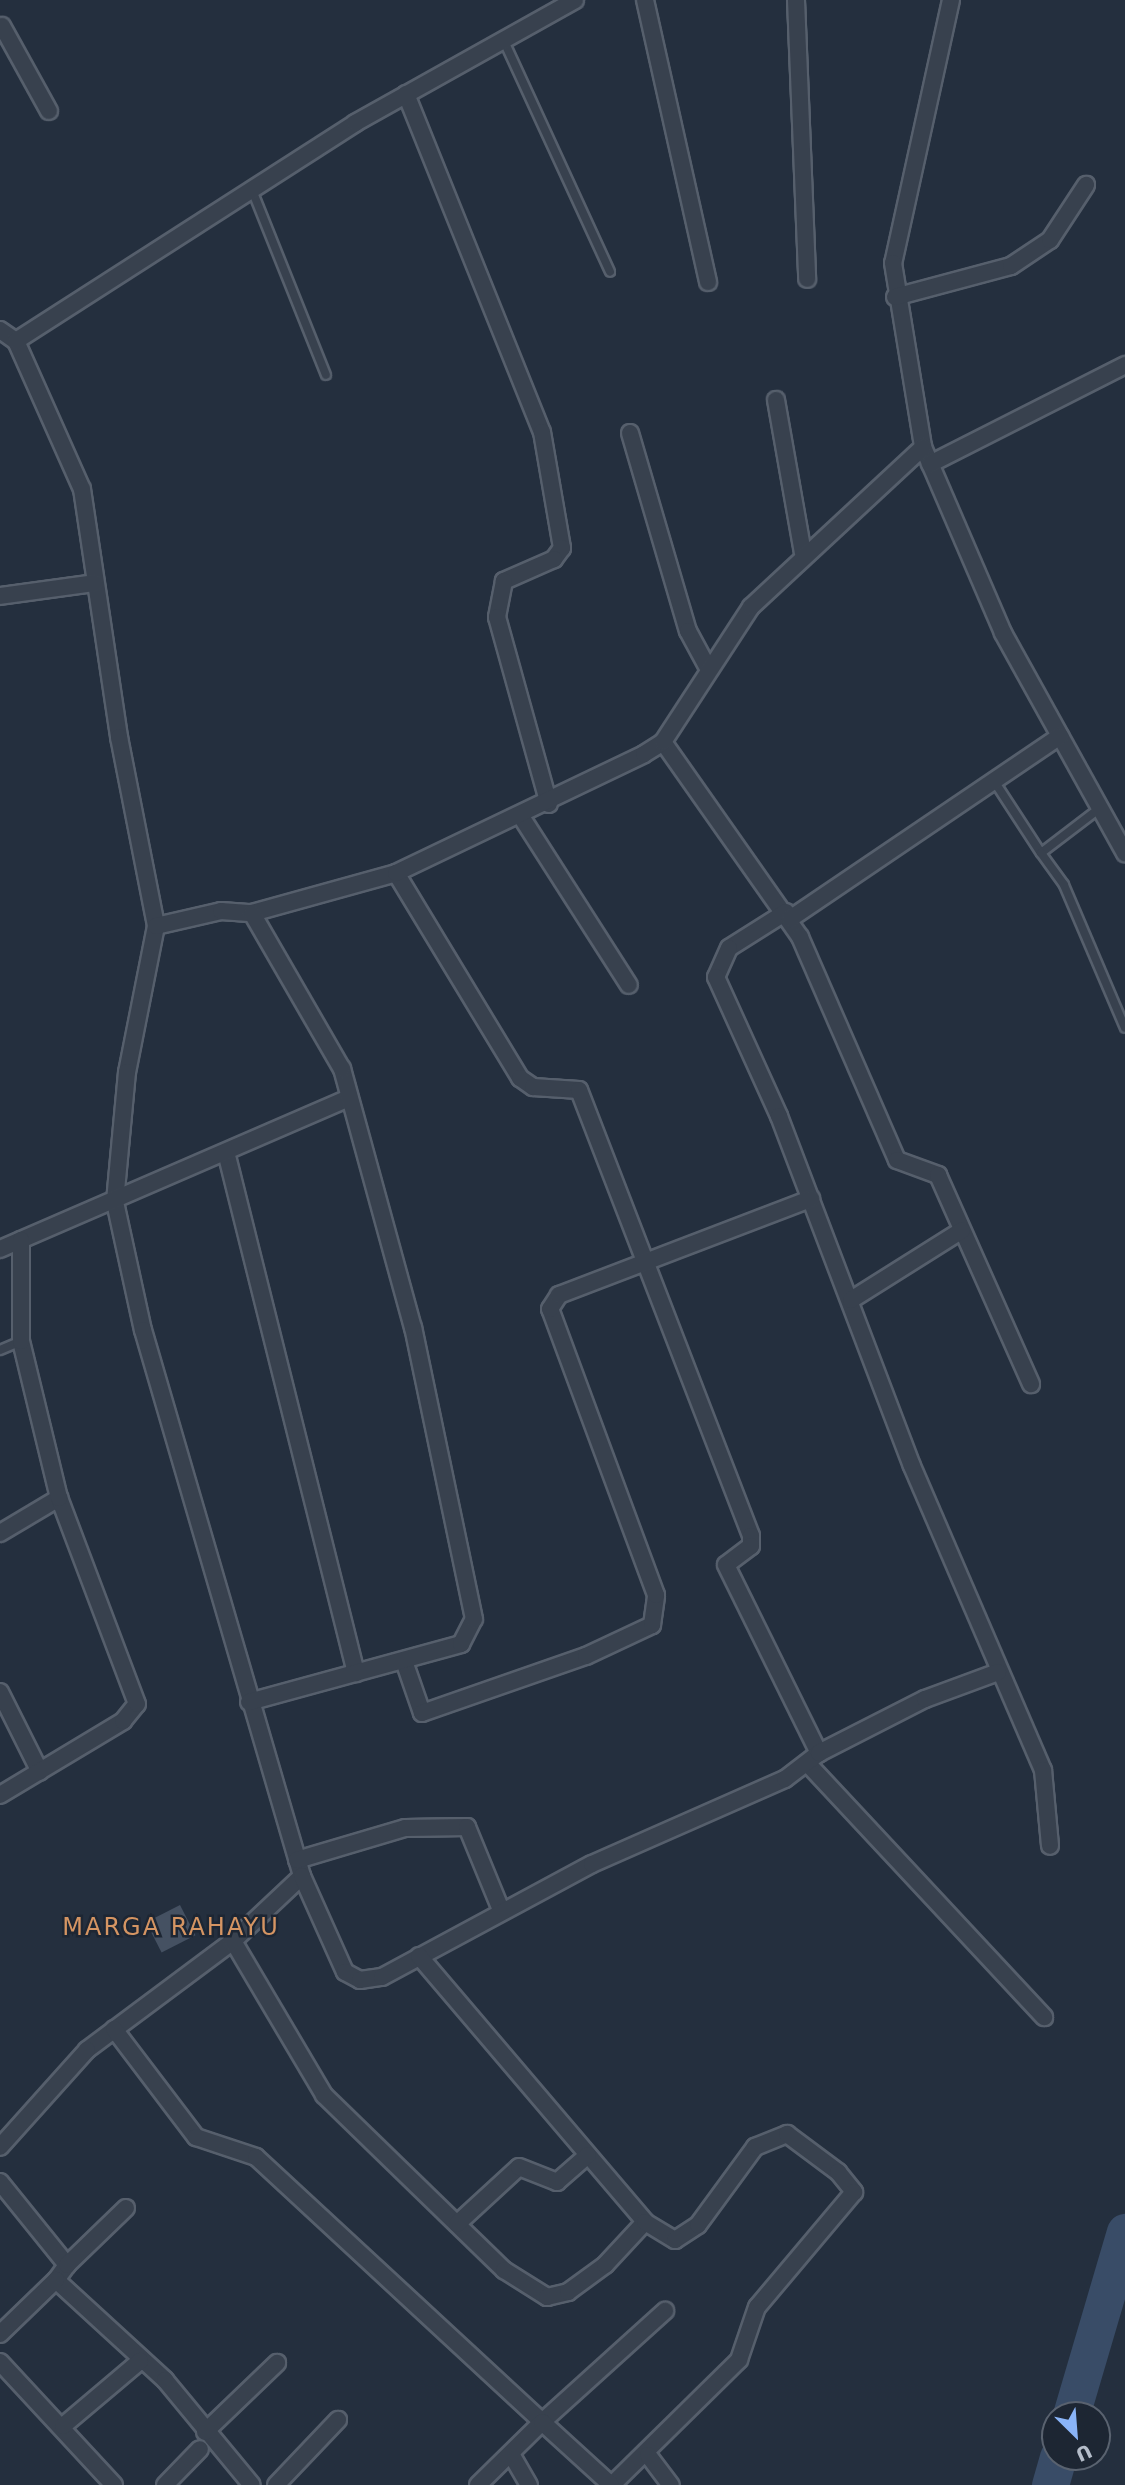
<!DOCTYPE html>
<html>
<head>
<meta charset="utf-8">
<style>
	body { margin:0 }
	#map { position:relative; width:1125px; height:2485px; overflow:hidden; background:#242f3e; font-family:"DejaVu Sans",sans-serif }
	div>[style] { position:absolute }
	.river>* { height:37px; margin:-18.5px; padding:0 18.5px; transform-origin:18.5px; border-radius:18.5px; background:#394c67 }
	.building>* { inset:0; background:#455162; transform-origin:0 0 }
	.roads { filter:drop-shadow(2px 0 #565f6c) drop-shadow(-2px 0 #565f6c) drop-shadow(0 2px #565f6c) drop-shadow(0 -2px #565f6c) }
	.service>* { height:8px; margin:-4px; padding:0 4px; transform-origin:4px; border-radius:4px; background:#38414e }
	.minor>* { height:16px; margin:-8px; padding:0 8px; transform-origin:8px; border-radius:8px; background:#38414e }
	span { translate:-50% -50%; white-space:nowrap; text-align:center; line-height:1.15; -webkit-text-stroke:5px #1d2633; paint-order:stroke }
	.quarter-label { font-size:24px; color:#d59563; letter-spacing:2px }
	.north { position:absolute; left:1041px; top:2401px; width:70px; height:70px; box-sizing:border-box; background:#1d2633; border:2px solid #59626f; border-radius:50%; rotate:155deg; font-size:19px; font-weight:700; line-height:28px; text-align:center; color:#b4bcc9 }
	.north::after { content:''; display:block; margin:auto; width:24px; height:32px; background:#8ab4f8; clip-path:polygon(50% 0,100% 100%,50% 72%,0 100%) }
</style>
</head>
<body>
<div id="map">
	<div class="river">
		<i style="left:1071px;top:2415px;width:191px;rotate:-73.6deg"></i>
		<i style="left:1050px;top:2485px;width:29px;rotate:-74deg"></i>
	</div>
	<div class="building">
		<i style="left:180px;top:1905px;width:34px;height:38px;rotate:63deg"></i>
	</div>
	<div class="roads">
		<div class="service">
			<i style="left:503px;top:39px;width:256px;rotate:65.3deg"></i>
			<i style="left:252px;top:190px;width:199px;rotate:68.2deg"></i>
			<i style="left:996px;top:784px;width:82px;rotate:56.9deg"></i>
			<i style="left:1100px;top:808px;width:74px;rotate:142.7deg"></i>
			<i style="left:1041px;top:853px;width:39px;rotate:54deg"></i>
			<i style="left:1064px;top:885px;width:155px;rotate:66.9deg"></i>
			<i style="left:0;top:1350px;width:23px;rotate:-23deg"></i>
		</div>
		<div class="minor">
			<i style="left:645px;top:0;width:289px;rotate:77.4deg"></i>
			<i style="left:796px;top:0;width:279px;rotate:87.7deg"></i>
			<i style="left:951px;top:0;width:269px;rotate:102.4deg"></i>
			<i style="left:893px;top:263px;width:186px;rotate:80.7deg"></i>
			<i style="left:923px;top:447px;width:202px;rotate:66.7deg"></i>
			<i style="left:1003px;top:633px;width:252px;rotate:61deg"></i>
			<i style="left:2px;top:26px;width:97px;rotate:61.1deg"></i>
			<i style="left:406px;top:94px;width:364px;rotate:68.1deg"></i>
			<i style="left:542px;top:432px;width:118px;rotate:80.2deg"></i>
			<i style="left:562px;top:548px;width:14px;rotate:126deg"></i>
			<i style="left:554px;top:559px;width:55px;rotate:156.3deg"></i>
			<i style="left:504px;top:581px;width:37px;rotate:101deg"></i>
			<i style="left:497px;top:617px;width:194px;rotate:74.5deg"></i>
			<i style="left:895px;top:297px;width:120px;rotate:-15deg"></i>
			<i style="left:1011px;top:266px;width:47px;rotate:-33.7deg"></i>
			<i style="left:1050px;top:240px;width:66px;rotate:-56.8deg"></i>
			<i style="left:0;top:330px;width:19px;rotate:35deg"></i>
			<i style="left:16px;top:341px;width:162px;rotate:66deg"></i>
			<i style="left:82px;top:489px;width:251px;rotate:81.5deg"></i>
			<i style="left:119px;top:737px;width:193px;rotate:78.9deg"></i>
			<i style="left:156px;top:926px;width:149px;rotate:101.2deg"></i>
			<i style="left:127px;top:1072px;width:131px;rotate:95.3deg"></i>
			<i style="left:115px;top:1202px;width:131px;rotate:77.7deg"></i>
			<i style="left:143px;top:1330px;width:569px;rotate:73.76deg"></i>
			<i style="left:302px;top:1876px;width:95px;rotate:136.7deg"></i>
			<i style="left:233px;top:1941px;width:182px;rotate:143.3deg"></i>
			<i style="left:87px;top:2050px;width:130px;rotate:131.9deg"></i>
			<i style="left:16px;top:341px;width:403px;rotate:-32.7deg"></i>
			<i style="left:355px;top:123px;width:252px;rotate:-29.2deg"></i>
			<i style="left:776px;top:400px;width:155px;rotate:80deg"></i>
			<i style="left:630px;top:433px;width:206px;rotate:73.7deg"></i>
			<i style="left:688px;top:631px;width:42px;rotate:61.6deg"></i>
			<i style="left:930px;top:464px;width:219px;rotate:-26.9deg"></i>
			<i style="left:0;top:596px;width:96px;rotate:-7.8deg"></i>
			<i style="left:663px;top:742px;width:238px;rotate:54.9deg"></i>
			<i style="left:800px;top:937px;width:243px;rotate:66.5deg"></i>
			<i style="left:897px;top:1160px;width:44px;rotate:20.1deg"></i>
			<i style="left:938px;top:1175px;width:229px;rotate:66deg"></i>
			<i style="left:522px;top:818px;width:198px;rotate:57.4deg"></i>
			<i style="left:396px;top:873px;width:240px;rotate:58.8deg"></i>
			<i style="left:520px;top:1078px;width:16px;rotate:35deg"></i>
			<i style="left:533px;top:1087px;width:46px;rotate:3.7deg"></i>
			<i style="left:579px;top:1090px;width:478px;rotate:68.9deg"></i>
			<i style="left:751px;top:1536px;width:10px;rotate:90deg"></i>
			<i style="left:751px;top:1546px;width:31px;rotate:143deg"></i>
			<i style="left:726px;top:1565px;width:210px;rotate:63.7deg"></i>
			<i style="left:786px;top:912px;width:67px;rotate:147.7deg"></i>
			<i style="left:729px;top:948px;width:32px;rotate:114deg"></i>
			<i style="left:716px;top:977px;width:153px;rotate:65.6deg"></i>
			<i style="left:779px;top:1116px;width:374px;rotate:69.2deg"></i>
			<i style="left:912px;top:1466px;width:331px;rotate:66.7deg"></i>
			<i style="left:1043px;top:1770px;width:76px;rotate:84.7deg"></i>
			<i style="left:790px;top:919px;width:326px;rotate:-34.1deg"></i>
			<i style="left:156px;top:926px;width:67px;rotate:-13deg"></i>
			<i style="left:221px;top:911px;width:31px;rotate:4deg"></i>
			<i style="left:252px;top:913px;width:149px;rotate:-15.5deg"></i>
			<i style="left:396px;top:873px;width:275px;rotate:-25.6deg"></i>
			<i style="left:644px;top:754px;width:22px;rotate:-32deg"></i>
			<i style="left:663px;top:742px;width:161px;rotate:-56.9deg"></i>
			<i style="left:751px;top:607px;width:235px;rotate:-42.9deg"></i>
			<i style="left:227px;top:1156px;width:533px;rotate:75.99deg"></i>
			<i style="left:0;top:1249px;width:380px;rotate:-23.4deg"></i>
			<i style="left:851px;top:1300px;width:131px;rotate:-32.2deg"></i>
			<i style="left:0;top:1533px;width:69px;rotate:-30.7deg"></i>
			<i style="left:404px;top:1661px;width:55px;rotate:70.9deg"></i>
			<i style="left:422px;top:1713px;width:174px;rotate:-19.2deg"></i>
			<i style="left:586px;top:1656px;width:73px;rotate:-25.2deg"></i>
			<i style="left:652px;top:1625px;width:30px;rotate:-82deg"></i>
			<i style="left:656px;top:1595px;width:305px;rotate:-110.3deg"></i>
			<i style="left:550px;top:1309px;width:17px;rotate:-57deg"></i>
			<i style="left:559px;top:1295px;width:270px;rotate:-20.9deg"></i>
			<i style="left:0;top:1692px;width:89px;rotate:63.4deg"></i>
			<i style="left:249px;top:1702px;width:220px;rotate:-15.3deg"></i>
			<i style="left:461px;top:1644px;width:28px;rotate:-63deg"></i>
			<i style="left:474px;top:1619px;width:297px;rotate:-101.8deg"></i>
			<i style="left:413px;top:1328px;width:269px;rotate:-105.3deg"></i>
			<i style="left:342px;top:1069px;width:180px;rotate:-120deg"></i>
			<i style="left:809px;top:1765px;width:345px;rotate:47deg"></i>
			<i style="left:0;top:1795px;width:144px;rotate:-31deg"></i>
			<i style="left:123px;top:1721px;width:22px;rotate:-51deg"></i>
			<i style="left:137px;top:1704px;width:220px;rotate:-110.7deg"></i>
			<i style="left:59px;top:1498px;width:162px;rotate:-103.6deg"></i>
			<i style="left:21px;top:1341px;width:101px;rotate:-90deg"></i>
			<i style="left:297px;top:1860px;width:113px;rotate:-16.5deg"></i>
			<i style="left:405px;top:1828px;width:62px;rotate:-0.9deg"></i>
			<i style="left:467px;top:1827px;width:90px;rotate:67.7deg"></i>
			<i style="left:302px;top:1876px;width:105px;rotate:65.9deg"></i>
			<i style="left:345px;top:1972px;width:17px;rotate:28deg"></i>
			<i style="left:360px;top:1980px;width:22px;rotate:-8deg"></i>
			<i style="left:382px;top:1977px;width:238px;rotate:-28.3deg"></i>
			<i style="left:592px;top:1864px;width:211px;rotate:-23.8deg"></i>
			<i style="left:785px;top:1779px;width:43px;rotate:-37.4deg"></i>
			<i style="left:819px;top:1753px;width:119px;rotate:-27deg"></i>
			<i style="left:925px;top:1699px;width:78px;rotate:-20.3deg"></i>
			<i style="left:233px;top:1941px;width:179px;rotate:59.4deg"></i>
			<i style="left:324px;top:2095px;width:251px;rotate:44.2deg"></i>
			<i style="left:504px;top:2270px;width:51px;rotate:32.1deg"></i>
			<i style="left:547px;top:2297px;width:22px;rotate:-13deg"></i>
			<i style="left:568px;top:2292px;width:46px;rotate:-36.1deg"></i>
			<i style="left:605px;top:2265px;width:59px;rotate:-47.1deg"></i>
			<i style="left:419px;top:1956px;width:349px;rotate:49.6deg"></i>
			<i style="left:645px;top:2222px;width:35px;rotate:31deg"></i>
			<i style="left:675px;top:2240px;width:27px;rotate:-33deg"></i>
			<i style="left:698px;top:2225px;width:97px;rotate:-53.8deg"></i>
			<i style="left:755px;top:2147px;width:35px;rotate:-22deg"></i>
			<i style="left:787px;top:2134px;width:64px;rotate:36.7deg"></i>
			<i style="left:838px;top:2172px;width:26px;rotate:51deg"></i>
			<i style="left:854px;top:2192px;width:150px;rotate:130.1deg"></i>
			<i style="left:757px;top:2307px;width:56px;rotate:108.8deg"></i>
			<i style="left:739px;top:2360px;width:178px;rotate:135.5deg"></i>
			<i style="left:114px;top:2029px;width:136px;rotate:52.8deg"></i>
			<i style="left:196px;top:2137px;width:63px;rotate:18.4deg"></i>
			<i style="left:256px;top:2157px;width:390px;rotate:42.8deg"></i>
			<i style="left:542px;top:2422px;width:166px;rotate:-42.1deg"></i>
			<i style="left:0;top:2182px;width:107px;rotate:51.1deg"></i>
			<i style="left:67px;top:2265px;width:19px;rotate:126deg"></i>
			<i style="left:56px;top:2280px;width:148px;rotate:42.5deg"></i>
			<i style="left:165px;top:2380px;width:136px;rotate:50.4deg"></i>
			<i style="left:457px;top:2224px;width:84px;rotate:-42.6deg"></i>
			<i style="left:519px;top:2167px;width:41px;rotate:21.5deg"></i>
			<i style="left:557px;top:2182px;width:41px;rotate:-41.1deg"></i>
			<i style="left:67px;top:2265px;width:82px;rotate:-44deg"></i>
			<i style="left:0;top:2334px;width:78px;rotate:-44deg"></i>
			<i style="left:0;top:2362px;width:168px;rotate:47.2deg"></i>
			<i style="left:63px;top:2426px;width:101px;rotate:-40.2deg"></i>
			<i style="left:205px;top:2432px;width:100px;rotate:-43.8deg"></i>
			<i style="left:511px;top:2454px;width:36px;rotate:60deg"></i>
			<i style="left:648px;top:2455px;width:38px;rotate:53deg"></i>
			<i style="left:165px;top:2485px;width:50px;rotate:-45.8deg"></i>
			<i style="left:276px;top:2485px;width:90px;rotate:-46.4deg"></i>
			<i style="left:478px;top:2485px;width:90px;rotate:-44.5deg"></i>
			<i style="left:542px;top:2422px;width:93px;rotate:42.4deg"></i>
		</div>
	</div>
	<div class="quarter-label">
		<span style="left:171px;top:1928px">MARGA RAHAYU</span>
	</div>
	<div class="north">U</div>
</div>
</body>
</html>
